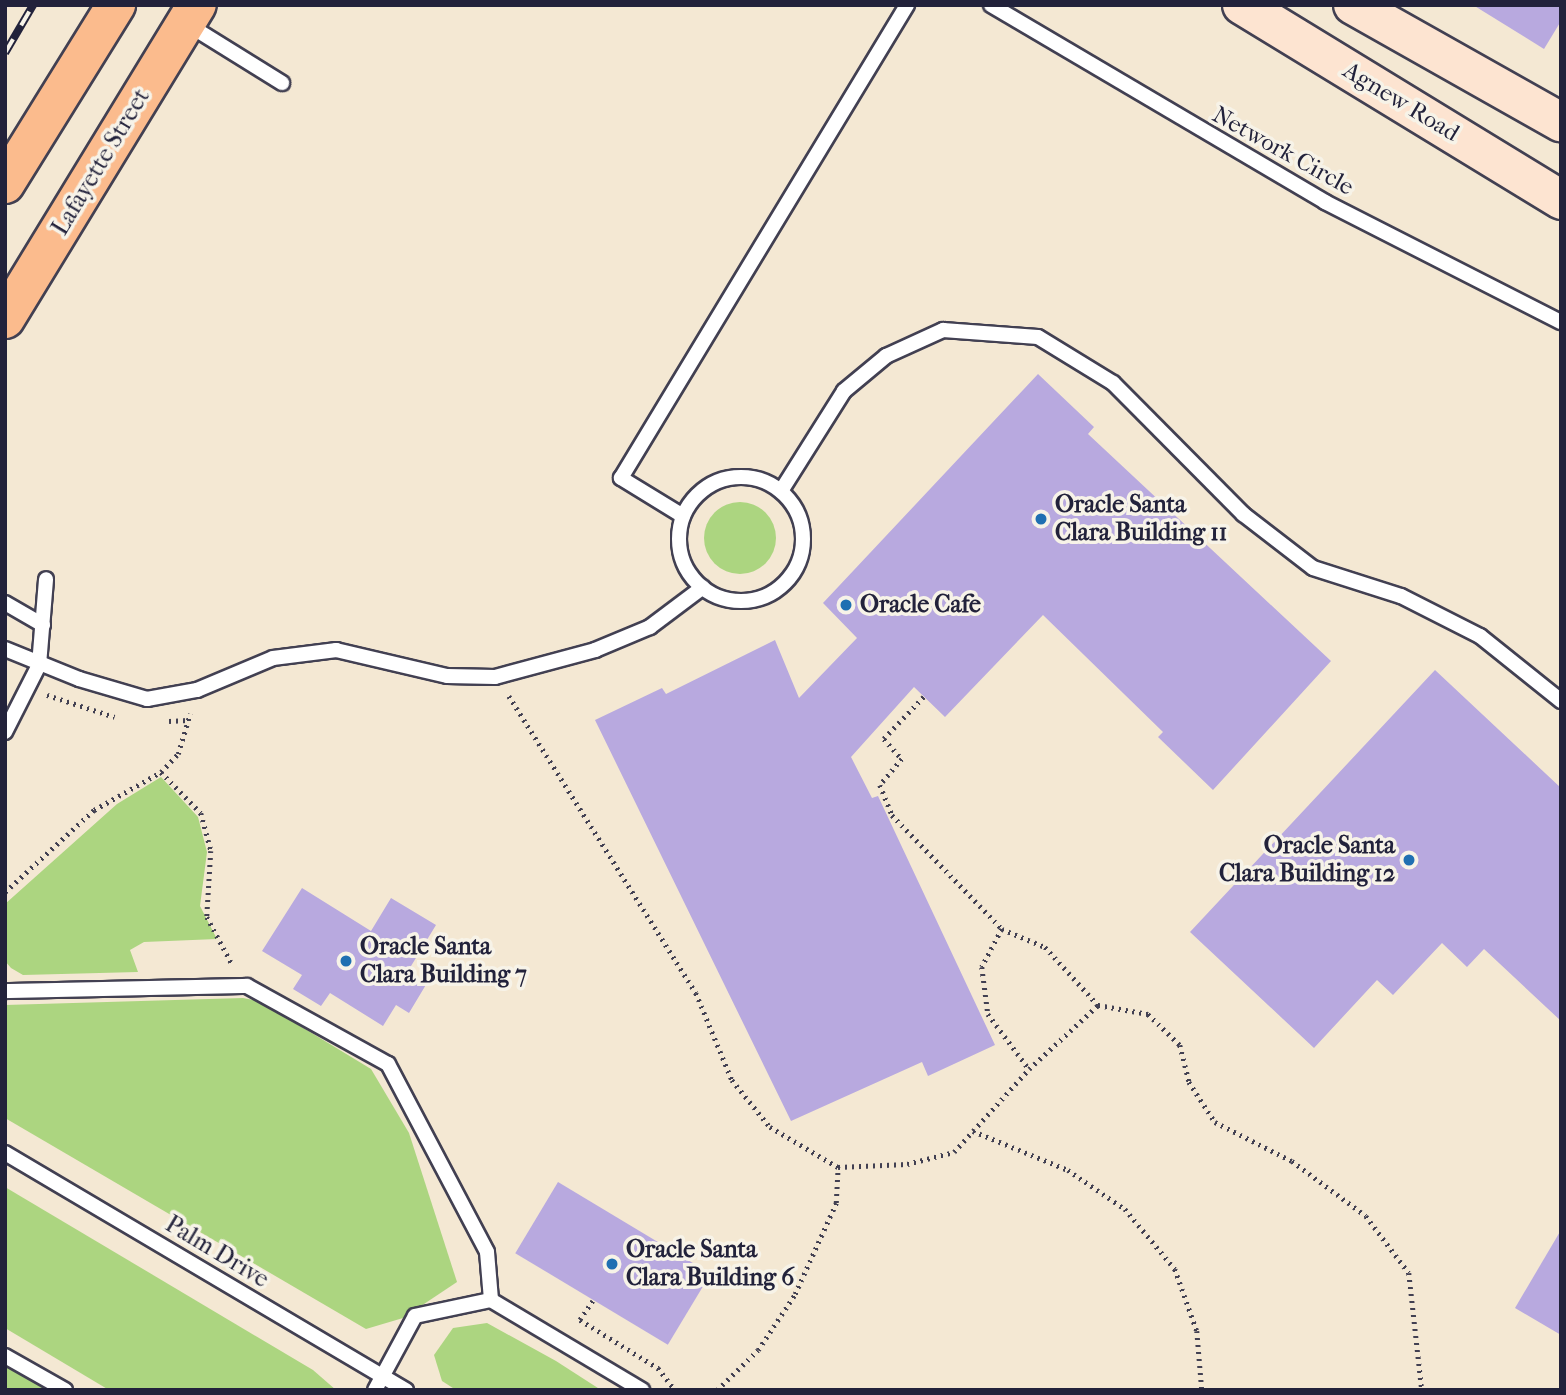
<!DOCTYPE html>
<html>
<head>
<meta charset="utf-8">
<style>
	body { margin:0 }
	#map { position:relative; width:1566px; height:1395px; overflow:hidden; background:#f4e8d3; font-family:"IM FELL French Canon",serif }
	div>[style] { position:absolute }
	.green>* { inset:0; background:#acd580 }
	.round { border-radius:50% }
	.building>* { inset:0; background:#b8a9df; transform-origin:0 0 }
	.path>* { height:4.5px; margin-top:-2.25px; transform-origin:0; background:repeating-linear-gradient(90deg,#424052 0 2px,transparent 0 7px) }
	.roads { filter:drop-shadow(2px 0 #424052) drop-shadow(-2px 0 #424052) drop-shadow(0 2px #424052) drop-shadow(0 -2px #424052) }
	.lane>* { height:14px; margin:-7px; padding:0 7px; transform-origin:7px; border-radius:7px; background:#fff }
	.lane>.ring { margin:-7px; padding:0; box-sizing:content-box; background:none; border:14px solid #fff; border-radius:50% }
	.secondary>* { height:38px; margin:-19px; padding:0 19px; transform-origin:19px; border-radius:19px; background:#fde4d1 }
	.primary>* { height:38px; margin:-19px; padding:0 19px; transform-origin:19px; border-radius:19px; background:#fbbb8d }
	.rail>* { height:8px; margin-top:-4px; transform-origin:0; background:repeating-linear-gradient(90deg,#f7f3e8 0 16px,#22223b 0 32px); box-sizing:border-box; border-block:2px solid #22223b }
	.dots>* { width:19px; height:19px; translate:-50% -50%; box-sizing:border-box; border:4px solid #f7f3e8; border-radius:50% }
	span { translate:-50% -50%; white-space:nowrap; text-align:center; line-height:1.15; -webkit-text-stroke:7px #f7f3e8; paint-order:stroke }
	.street-label { font-size:24px; color:#22223b }
	.poi-label { font-size:24px; color:#22223b; font-weight:700 }
	.left { translate:0 -50%; text-align:left }
	.right { translate:-100% -50%; text-align:right }
	.frame { position:absolute; inset:0; border:7px solid #22223b; pointer-events:none }
</style>
</head>
<body>
<div id="map">
	<div class="green">
		<i class="round" style="left:704px;top:502px;width:72px;height:72px"></i>
		<i style="clip-path:polygon(161px 777px,198px 817px,207px 852px,200px 906px,217px 939px,144px 942px,130px 950px,138px 972px,23px 975px,11px 968px,5px 961px,5px 904px,117px 804px)"></i>
		<i style="clip-path:polygon(243px 998px,259px 1001px,371px 1069px,409px 1133px,457px 1282px,403px 1318px,366px 1329px,5px 1118px,5px 1005px)"></i>
		<i style="clip-path:polygon(5px 1187px,313px 1370px,336px 1390px,109px 1390px,5px 1328px)"></i>
		<i style="clip-path:polygon(487px 1323px,556px 1361px,601px 1390px,456px 1390px,442px 1381px,434px 1355px,453px 1328px)"></i>
		<i style="clip-path:polygon(5px 1362px,53px 1390px,5px 1390px)"></i>
	</div>
	<div class="building">
		<i style="clip-path:polygon(1473px 5px,1561px 5px,1561px 21px,1544px 49px)"></i>
		<i style="clip-path:polygon(1038px 374px,1094px 427px,1088px 434px,1331px 661px,1213px 790px,1158px 737px,1163px 732px,1043px 615px,945px 717px,914px 687px,851px 757px,872px 798px,878px 796px,995px 1045px,928px 1076px,922px 1062px,791px 1121px,595px 720px,662px 688px,666px 694px,775px 640px,799px 698px,857px 638px,823px 603px)"></i>
		<i style="clip-path:polygon(1435px 670px,1561px 788px,1561px 1021px,1484px 949px,1467px 967px,1442px 943px,1393px 995px,1377px 980px,1314px 1048px,1190px 932px)"></i>
		<i style="clip-path:polygon(302px 888px,371px 931px,391px 898px,436px 925px,408px 971px,427px 983px,409px 1013px,396px 1005px,383px 1026px,330px 993px,321px 1006px,293px 989px,302px 975px,262px 951px)"></i>
		<i style="left:558px;top:1182px;width:178px;height:83px;rotate:31deg"></i>
		<i style="clip-path:polygon(1561px 1230px,1561px 1335px,1515px 1308px)"></i>
	</div>
	<div class="path">
		<i style="left:47px;top:695px;width:71px;rotate:17.9deg"></i>
		<i style="left:509px;top:696px;width:351px;rotate:57.8deg"></i>
		<i style="left:696px;top:993px;width:94px;rotate:67.5deg"></i>
		<i style="left:732px;top:1080px;width:60px;rotate:51deg"></i>
		<i style="left:770px;top:1127px;width:79px;rotate:30.5deg"></i>
		<i style="left:838px;top:1167px;width:69px;rotate:-2.5deg"></i>
		<i style="left:907px;top:1164px;width:49px;rotate:-14.3deg"></i>
		<i style="left:954px;top:1152px;width:28px;rotate:-48deg"></i>
		<i style="left:973px;top:1131px;width:103px;rotate:22.3deg"></i>
		<i style="left:1068px;top:1170px;width:69px;rotate:34.4deg"></i>
		<i style="left:1125px;top:1209px;width:78px;rotate:50.2deg"></i>
		<i style="left:1175px;top:1269px;width:66px;rotate:70.5deg"></i>
		<i style="left:1197px;top:1331px;width:59px;rotate:85.2deg"></i>
		<i style="left:924px;top:697px;width:58px;rotate:133.6deg"></i>
		<i style="left:884px;top:739px;width:27px;rotate:48deg"></i>
		<i style="left:902px;top:759px;width:34px;rotate:130deg"></i>
		<i style="left:880px;top:785px;width:32px;rotate:68deg"></i>
		<i style="left:892px;top:815px;width:158px;rotate:46deg"></i>
		<i style="left:1002px;top:929px;width:47px;rotate:22.7deg"></i>
		<i style="left:1045px;top:947px;width:79px;rotate:47.6deg"></i>
		<i style="left:1098px;top:1005px;width:51px;rotate:10.2deg"></i>
		<i style="left:1148px;top:1014px;width:45px;rotate:44.1deg"></i>
		<i style="left:1180px;top:1045px;width:38px;rotate:76deg"></i>
		<i style="left:1189px;top:1082px;width:48px;rotate:57deg"></i>
		<i style="left:1215px;top:1122px;width:86px;rotate:26.9deg"></i>
		<i style="left:1292px;top:1161px;width:92px;rotate:36.6deg"></i>
		<i style="left:1366px;top:1216px;width:71px;rotate:53deg"></i>
		<i style="left:1409px;top:1273px;width:118px;rotate:83.7deg"></i>
		<i style="left:169px;top:721px;width:19px;rotate:-3deg"></i>
		<i style="left:161px;top:772px;width:57px;rotate:45.7deg"></i>
		<i style="left:201px;top:813px;width:39px;rotate:75deg"></i>
		<i style="left:211px;top:851px;width:66px;rotate:93.5deg"></i>
		<i style="left:207px;top:917px;width:53px;rotate:62deg"></i>
		<i style="left:5px;top:892px;width:121px;rotate:-42.7deg"></i>
		<i style="left:94px;top:810px;width:77px;rotate:-29.6deg"></i>
		<i style="left:161px;top:772px;width:25px;rotate:-47deg"></i>
		<i style="left:178px;top:754px;width:42px;rotate:-73.3deg"></i>
		<i style="left:1002px;top:929px;width:43px;rotate:117.8deg"></i>
		<i style="left:982px;top:967px;width:47px;rotate:82.7deg"></i>
		<i style="left:988px;top:1014px;width:69px;rotate:53.3deg"></i>
		<i style="left:973px;top:1131px;width:84px;rotate:-47.9deg"></i>
		<i style="left:1029px;top:1069px;width:94px;rotate:-42.8deg"></i>
		<i style="left:593px;top:1301px;width:23px;rotate:124deg"></i>
		<i style="left:580px;top:1320px;width:92px;rotate:31.6deg"></i>
		<i style="left:658px;top:1368px;width:28px;rotate:52deg"></i>
		<i style="left:717px;top:1390px;width:57px;rotate:-44.3deg"></i>
		<i style="left:758px;top:1350px;width:67px;rotate:-56.5deg"></i>
		<i style="left:795px;top:1294px;width:100px;rotate:-65.7deg"></i>
		<i style="left:836px;top:1203px;width:36px;rotate:-87deg"></i>
	</div>
	<div class="roads">
		<div class="lane">
			<i style="left:991px;top:5px;width:388px;rotate:30.5deg"></i>
			<i style="left:1325px;top:202px;width:265px;rotate:27deg"></i>
			<i style="left:187px;top:24px;width:112px;rotate:31.8deg"></i>
			<i class="ring" style="left:679px;top:477px;width:110px;height:110px"></i>
			<i style="left:781px;top:491px;width:118px;rotate:-57.8deg"></i>
			<i style="left:844px;top:391px;width:55px;rotate:-39.8deg"></i>
			<i style="left:886px;top:356px;width:63px;rotate:-24.5deg"></i>
			<i style="left:943px;top:330px;width:95px;rotate:4.2deg"></i>
			<i style="left:1038px;top:337px;width:88px;rotate:31.5deg"></i>
			<i style="left:1113px;top:383px;width:185px;rotate:45.2deg"></i>
			<i style="left:1243px;top:514px;width:88px;rotate:37.6deg"></i>
			<i style="left:1313px;top:568px;width:92px;rotate:17.7deg"></i>
			<i style="left:1401px;top:596px;width:89px;rotate:26.9deg"></i>
			<i style="left:1480px;top:636px;width:104px;rotate:38.7deg"></i>
			<i style="left:683px;top:516px;width:73px;rotate:-148.5deg"></i>
			<i style="left:621px;top:478px;width:553px;rotate:-58.84deg"></i>
			<i style="left:5px;top:603px;width:44px;rotate:30.1deg"></i>
			<i style="left:5px;top:649px;width:80px;rotate:22.1deg"></i>
			<i style="left:79px;top:679px;width:71px;rotate:16.4deg"></i>
			<i style="left:147px;top:699px;width:51px;rotate:-10.2deg"></i>
			<i style="left:197px;top:690px;width:82px;rotate:-22.8deg"></i>
			<i style="left:273px;top:658px;width:64px;rotate:-7.2deg"></i>
			<i style="left:336px;top:650px;width:114px;rotate:13.2deg"></i>
			<i style="left:447px;top:676px;width:48px;rotate:1.2deg"></i>
			<i style="left:495px;top:677px;width:104px;rotate:-15.1deg"></i>
			<i style="left:595px;top:650px;width:60px;rotate:-22.7deg"></i>
			<i style="left:650px;top:627px;width:66px;rotate:-37deg"></i>
			<i style="left:5px;top:732px;width:75px;rotate:-63.1deg"></i>
			<i style="left:39px;top:665px;width:86px;rotate:-85.3deg"></i>
			<i style="left:5px;top:991px;width:242px;rotate:-1.2deg"></i>
			<i style="left:247px;top:986px;width:161px;rotate:29deg"></i>
			<i style="left:388px;top:1064px;width:212px;rotate:62.2deg"></i>
			<i style="left:487px;top:1252px;width:48px;rotate:85.2deg"></i>
			<i style="left:491px;top:1300px;width:176px;rotate:30.8deg"></i>
			<i style="left:5px;top:1153px;width:466px;rotate:30.6deg"></i>
			<i style="left:5px;top:1356px;width:69px;rotate:29.5deg"></i>
			<i style="left:375px;top:1390px;width:84px;rotate:-61.6deg"></i>
			<i style="left:415px;top:1316px;width:78px;rotate:-11.9deg"></i>
		</div>
		<div class="secondary">
			<i style="left:1242px;top:5px;width:374px;rotate:31.4deg"></i>
			<i style="left:1353px;top:5px;width:239px;rotate:29.4deg"></i>
		</div>
		<div class="primary">
			<i style="left:5px;top:184px;width:211px;rotate:-58.2deg"></i>
			<i style="left:5px;top:319px;width:368px;rotate:-58.6deg"></i>
		</div>
	</div>
	<div class="rail">
		<i style="left:5px;top:53px;width:56px;rotate:-59.7deg"></i>
	</div>
	<div class="dots">
		<i style="left:1041px;top:519px;background:#1f6fb2"></i>
		<i style="left:846px;top:605px;background:#1f6fb2"></i>
		<i style="left:1409px;top:860px;background:#1f6fb2"></i>
		<i style="left:346px;top:961px;background:#1f6fb2"></i>
		<i style="left:612px;top:1264px;background:#1f6fb2"></i>
	</div>
	<div class="street-label">
		<span style="left:1401px;top:102px;rotate:31deg">Agnew Road</span>
		<span style="left:1283px;top:151px;rotate:29deg">Network Circle</span>
		<span style="left:101px;top:162px;rotate:-59deg">Lafayette Street</span>
		<span style="left:217px;top:1252px;rotate:31deg">Palm Drive</span>
	</div>
	<div class="poi-label">
		<span class="left" style="left:1055px;top:519px">Oracle Santa<br>Clara Building 11</span>
		<span class="left" style="left:860px;top:605px">Oracle Cafe</span>
		<span class="right" style="left:1395px;top:860px">Oracle Santa<br>Clara Building 12</span>
		<span class="left" style="left:360px;top:961px">Oracle Santa<br>Clara Building 7</span>
		<span class="left" style="left:626px;top:1264px">Oracle Santa<br>Clara Building 6</span>
	</div>
	<div class="frame"></div>
</div>
</body>
</html>
